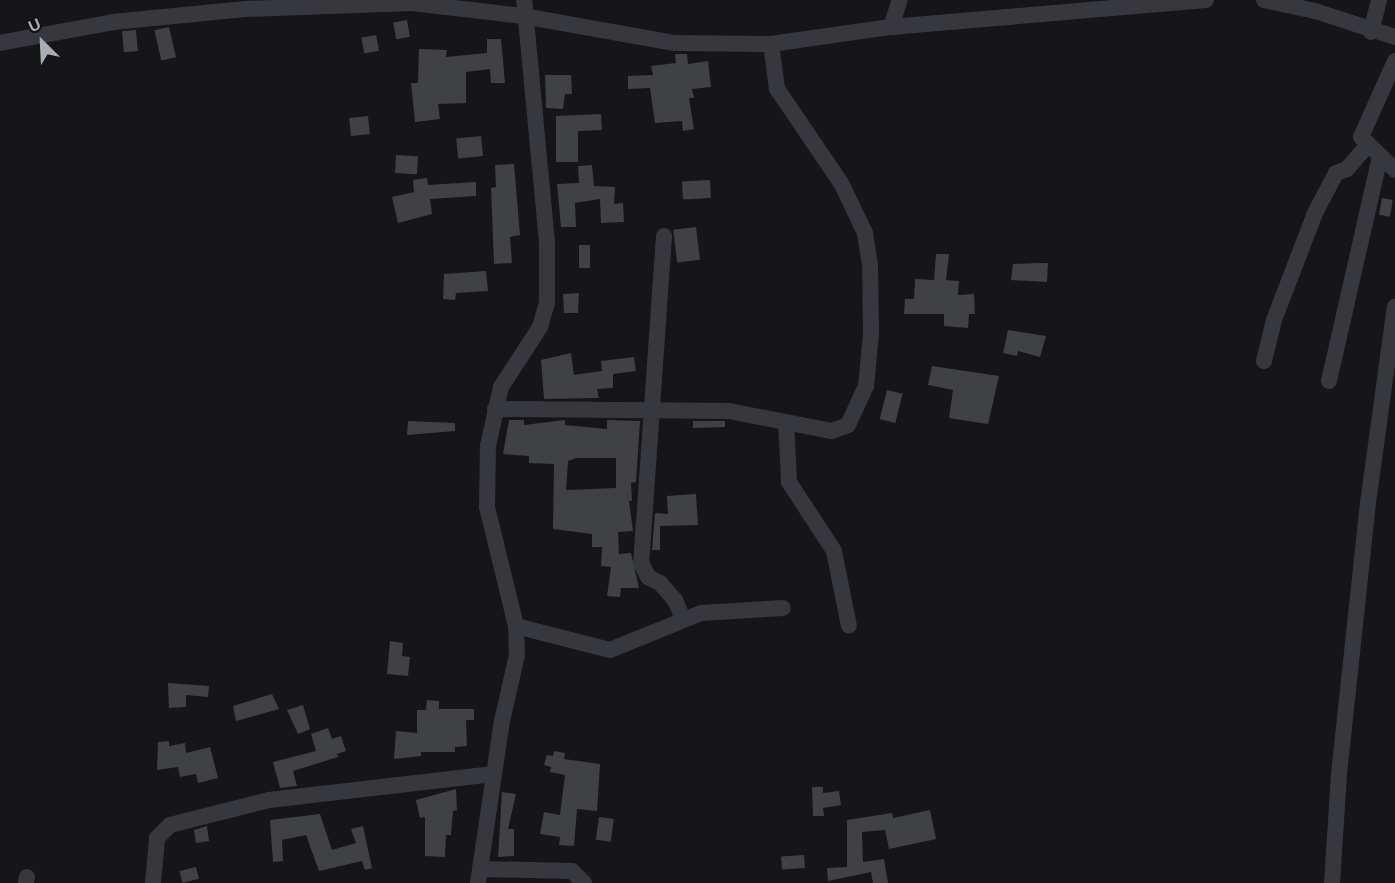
<!DOCTYPE html>
<html>
<head>
<meta charset="utf-8">
<style>
	body { margin:0 }
	#map { position:relative; width:1395px; height:883px; overflow:hidden; background:#161618; font-family:Arial,sans-serif }
	div>[style] { position:absolute }
	.building>* { inset:0; background:#404145; transform-origin:0 0 }
	.minor>* { height:16px; margin:-8px; padding:0 8px; transform-origin:8px; border-radius:8px; background:#37383d }
	span { translate:-50% -50%; white-space:nowrap; text-align:center; line-height:1.15; -webkit-text-stroke:5px #111113; paint-order:stroke }
	.north { position:absolute; left:12px; top:12px; width:60px; height:60px; -webkit-text-stroke:4px #111113; paint-order:stroke; rotate:336deg; font-size:16px; font-weight:700; line-height:24px; text-align:center; color:#a8adb8 }
	.north::after { content:''; display:block; margin:auto; width:21px; height:27px; background:#a8adb8; clip-path:polygon(50% 0,100% 100%,50% 72%,0 100%) }
</style>
</head>
<body>
<div id="map">
	<div class="building">
		<i style="left:407px;top:20px;width:17px;height:14px;rotate:80deg"></i>
		<i style="left:169px;top:27px;width:31px;height:15px;rotate:77deg"></i>
		<i style="left:136px;top:30px;width:21px;height:14px;rotate:85deg"></i>
		<i style="left:376px;top:35px;width:16px;height:15px;rotate:79deg"></i>
		<i style="clip-path:polygon(487px 39px,501px 39px,505px 83px,491px 83px,490px 69px,466px 72px,466px 103px,438px 104px,440px 119px,415px 122px,411px 83px,418px 83px,419px 49px,447px 50px,446px 57px,487px 53px)"></i>
		<i style="clip-path:polygon(675px 54px,687px 54px,688px 64px,708px 61px,711px 87px,692px 89px,694px 98px,689px 98px,694px 129px,683px 131px,682px 121px,655px 123px,650px 88px,628px 89px,628px 76px,653px 75px,651px 66px,676px 63px)"></i>
		<i style="clip-path:polygon(545px 75px,571px 75px,572px 94px,565px 94px,563px 109px,546px 108px)"></i>
		<i style="clip-path:polygon(601px 114px,602px 130px,578px 131px,578px 162px,556px 162px,556px 116px)"></i>
		<i style="left:368px;top:116px;width:18px;height:19px;rotate:84deg"></i>
		<i style="left:481px;top:136px;width:20px;height:25px;rotate:84deg"></i>
		<i style="left:396px;top:155px;width:22px;height:18px;rotate:3deg"></i>
		<i style="clip-path:polygon(514px 164px,520px 235px,510px 237px,512px 263px,494px 264px,491px 188px,496px 187px,495px 165px)"></i>
		<i style="clip-path:polygon(592px 165px,594px 186px,615px 187px,614px 204px,623px 203px,624px 222px,601px 223px,600px 199px,575px 203px,576px 227px,561px 227px,557px 184px,579px 183px,578px 166px)"></i>
		<i style="clip-path:polygon(427px 178px,428px 185px,476px 182px,476px 196px,430px 199px,432px 214px,398px 223px,392px 197px,414px 192px,413px 180px)"></i>
		<i style="left:710px;top:180px;width:18px;height:28px;rotate:87deg"></i>
		<i style="left:1382px;top:198px;width:11px;height:17px;rotate:10deg"></i>
		<i style="left:696px;top:227px;width:33px;height:23px;rotate:83deg"></i>
		<i style="left:590px;top:245px;width:23px;height:11px;rotate:90deg"></i>
		<i style="clip-path:polygon(936px 254px,949px 254px,946px 280px,959px 281px,958px 295px,974px 294px,975px 314px,969px 314px,968px 328px,944px 326px,944px 314px,904px 314px,905px 299px,914px 299px,915px 279px,934px 280px)"></i>
		<i style="clip-path:polygon(1037px 263px,1048px 263px,1047px 282px,1011px 280px,1013px 264px)"></i>
		<i style="clip-path:polygon(486px 271px,488px 291px,456px 293px,455px 300px,443px 299px,444px 274px)"></i>
		<i style="clip-path:polygon(579px 293px,578px 313px,564px 313px,563px 294px)"></i>
		<i style="clip-path:polygon(1008px 330px,1046px 336px,1040px 357px,1018px 351px,1017px 356px,1003px 353px)"></i>
		<i style="clip-path:polygon(571px 353px,574px 375px,602px 371px,601px 361px,634px 357px,636px 371px,613px 374px,613px 388px,597px 389px,599px 398px,544px 399px,541px 360px)"></i>
		<i style="clip-path:polygon(932px 366px,999px 376px,988px 424px,949px 418px,953px 390px,928px 385px)"></i>
		<i style="left:887px;top:390px;width:16px;height:30px;rotate:14deg"></i>
		<i style="clip-path:polygon(evenodd,509px 420px,524px 420px,524px 425px,565px 420px,565px 425px,607px 429px,607px 420px,640px 421px,636px 482px,631px 483px,632px 501px,629px 501px,633px 531px,618px 532px,619px 554px,631px 553px,639px 588px,621px 588px,620px 597px,607px 596px,611px 567px,601px 566px,602px 547px,592px 547px,592px 534px,553px 529px,554px 464px,529px 463px,529px 456px,503px 454px,509px 420px,576px 458px,616px 458px,616px 488px,566px 490px,568px 461px,576px 458px)"></i>
		<i style="clip-path:polygon(408px 421px,455px 423px,455px 431px,407px 435px)"></i>
		<i style="clip-path:polygon(693px 421px,725px 421px,725px 427px,693px 428px)"></i>
		<i style="clip-path:polygon(696px 494px,698px 525px,660px 526px,660px 550px,652px 550px,655px 513px,668px 514px,667px 496px)"></i>
		<i style="clip-path:polygon(390px 641px,403px 643px,402px 656px,410px 657px,408px 676px,387px 674px)"></i>
		<i style="clip-path:polygon(168px 683px,209px 686px,208px 697px,186px 695px,186px 707px,169px 708px)"></i>
		<i style="clip-path:polygon(272px 694px,279px 709px,236px 721px,233px 706px)"></i>
		<i style="clip-path:polygon(427px 700px,439px 701px,439px 709px,474px 709px,474px 720px,466px 720px,467px 746px,455px 747px,455px 752px,421px 752px,421px 756px,394px 759px,396px 731px,417px 733px,417px 710px,426px 710px)"></i>
		<i style="clip-path:polygon(303px 705px,310px 729px,298px 734px,287px 710px)"></i>
		<i style="clip-path:polygon(328px 728px,332px 739px,341px 736px,346px 751px,337px 754px,338px 757px,293px 771px,297px 786px,280px 788px,273px 762px,316px 751px,311px 734px)"></i>
		<i style="clip-path:polygon(169px 741px,169px 746px,185px 743px,186px 753px,210px 747px,218px 778px,198px 783px,196px 774px,180px 777px,178px 767px,157px 770px,158px 742px)"></i>
		<i style="clip-path:polygon(554px 751px,565px 753px,564px 759px,600px 764px,597px 811px,577px 809px,574px 846px,559px 845px,560px 837px,540px 834px,544px 812px,560px 815px,565px 775px,550px 772px,551px 767px,544px 765px,547px 755px,553px 756px)"></i>
		<i style="clip-path:polygon(812px 787px,823px 787px,823px 793px,839px 791px,841px 805px,823px 808px,824px 816px,813px 816px)"></i>
		<i style="clip-path:polygon(456px 789px,457px 810px,453px 811px,451px 835px,446px 835px,445px 857px,425px 856px,425px 817px,420px 818px,416px 800px)"></i>
		<i style="clip-path:polygon(502px 792px,516px 794px,508px 829px,514px 829px,514px 856px,498px 857px)"></i>
		<i style="clip-path:polygon(930px 810px,936px 839px,889px 849px,885px 830px,862px 832px,863px 862px,884px 859px,888px 883px,873px 883px,871px 872px,828px 881px,827px 868px,847px 867px,847px 820px,892px 813px,893px 818px)"></i>
		<i style="clip-path:polygon(320px 814px,332px 850px,356px 843px,351px 829px,363px 826px,372px 868px,365px 870px,362px 861px,319px 871px,306px 835px,282px 840px,283px 861px,273px 862px,270px 820px)"></i>
		<i style="left:599px;top:817px;width:15px;height:23px;rotate:8deg"></i>
		<i style="clip-path:polygon(207px 826px,209px 841px,196px 843px,194px 830px)"></i>
		<i style="left:804px;top:855px;width:13px;height:23px;rotate:86deg"></i>
		<i style="left:196px;top:867px;width:12px;height:17px;rotate:76deg"></i>
	</div>
	<div class="minor">
		<i style="left:1264px;top:0;width:52px;rotate:12.2deg"></i>
		<i style="left:1315px;top:11px;width:84px;rotate:18deg"></i>
		<i style="left:891px;top:27px;width:28px;rotate:-72deg"></i>
		<i style="left:1371px;top:32px;width:33px;rotate:-76deg"></i>
		<i style="left:0;top:43px;width:115px;rotate:-10.5deg"></i>
		<i style="left:113px;top:22px;width:133px;rotate:-5.6deg"></i>
		<i style="left:245px;top:9px;width:167px;rotate:-2.1deg"></i>
		<i style="left:412px;top:3px;width:112px;rotate:6.7deg"></i>
		<i style="left:523px;top:16px;width:153px;rotate:10.1deg"></i>
		<i style="left:674px;top:43px;width:97px;rotate:0.6deg"></i>
		<i style="left:771px;top:44px;width:121px;rotate:-8.1deg"></i>
		<i style="left:891px;top:27px;width:316px;rotate:-4.9deg"></i>
		<i style="left:1395px;top:61px;width:83px;rotate:114.1deg"></i>
		<i style="left:1361px;top:137px;width:47px;rotate:44.1deg"></i>
		<i style="left:664px;top:236px;width:328px;rotate:94deg"></i>
		<i style="left:641px;top:563px;width:16px;rotate:63deg"></i>
		<i style="left:648px;top:577px;width:13px;rotate:27deg"></i>
		<i style="left:660px;top:583px;width:23px;rotate:49deg"></i>
		<i style="left:675px;top:600px;width:21px;rotate:67deg"></i>
		<i style="left:1264px;top:361px;width:42px;rotate:-76.3deg"></i>
		<i style="left:1274px;top:320px;width:115px;rotate:-69deg"></i>
		<i style="left:1315px;top:213px;width:45px;rotate:-62.3deg"></i>
		<i style="left:1336px;top:173px;width:12px;rotate:-20deg"></i>
		<i style="left:1347px;top:169px;width:30px;rotate:-49deg"></i>
		<i style="left:1329px;top:381px;width:230px;rotate:-77.2deg"></i>
		<i style="left:495px;top:409px;width:234px;rotate:0.5deg"></i>
		<i style="left:729px;top:411px;width:105px;rotate:11deg"></i>
		<i style="left:832px;top:431px;width:17px;rotate:-21deg"></i>
		<i style="left:848px;top:425px;width:43px;rotate:-65.2deg"></i>
		<i style="left:866px;top:386px;width:52px;rotate:-84.5deg"></i>
		<i style="left:871px;top:334px;width:69px;rotate:-90.8deg"></i>
		<i style="left:870px;top:265px;width:32px;rotate:-99deg"></i>
		<i style="left:865px;top:233px;width:55px;rotate:-115.6deg"></i>
		<i style="left:841px;top:183px;width:114px;rotate:-124.2deg"></i>
		<i style="left:777px;top:89px;width:45px;rotate:-97.6deg"></i>
		<i style="left:786px;top:422px;width:60px;rotate:87.1deg"></i>
		<i style="left:789px;top:482px;width:82px;rotate:56.9deg"></i>
		<i style="left:834px;top:551px;width:76px;rotate:78.7deg"></i>
		<i style="left:516px;top:626px;width:97px;rotate:14.3deg"></i>
		<i style="left:610px;top:650px;width:98px;rotate:-22.1deg"></i>
		<i style="left:701px;top:613px;width:82px;rotate:-3.5deg"></i>
		<i style="left:480px;top:869px;width:92px;rotate:1.2deg"></i>
		<i style="left:572px;top:871px;width:17px;rotate:45deg"></i>
		<i style="left:26px;top:883px;width:6px;rotate:-81deg"></i>
		<i style="left:153px;top:883px;width:45px;rotate:-84.9deg"></i>
		<i style="left:157px;top:838px;width:18px;rotate:-45deg"></i>
		<i style="left:170px;top:825px;width:102px;rotate:-14.2deg"></i>
		<i style="left:269px;top:800px;width:226px;rotate:-6.6deg"></i>
		<i style="left:478px;top:883px;width:164px;rotate:-81.6deg"></i>
		<i style="left:502px;top:721px;width:68px;rotate:-77.2deg"></i>
		<i style="left:517px;top:655px;width:29px;rotate:-92deg"></i>
		<i style="left:516px;top:626px;width:122px;rotate:-103.7deg"></i>
		<i style="left:487px;top:507px;width:61px;rotate:-89.1deg"></i>
		<i style="left:488px;top:446px;width:60px;rotate:-77.6deg"></i>
		<i style="left:501px;top:387px;width:72px;rotate:-57deg"></i>
		<i style="left:540px;top:327px;width:25px;rotate:-74deg"></i>
		<i style="left:547px;top:303px;width:61px;rotate:-90deg"></i>
		<i style="left:547px;top:242px;width:243px;rotate:-95.4deg"></i>
		<i style="left:1332px;top:883px;width:109px;rotate:-86.3deg"></i>
		<i style="left:1339px;top:774px;width:273px;rotate:-83.9deg"></i>
		<i style="left:1368px;top:503px;width:198px;rotate:-82.2deg"></i>
	</div>
	<div class="north">U</div>
</div>
</body>
</html>
